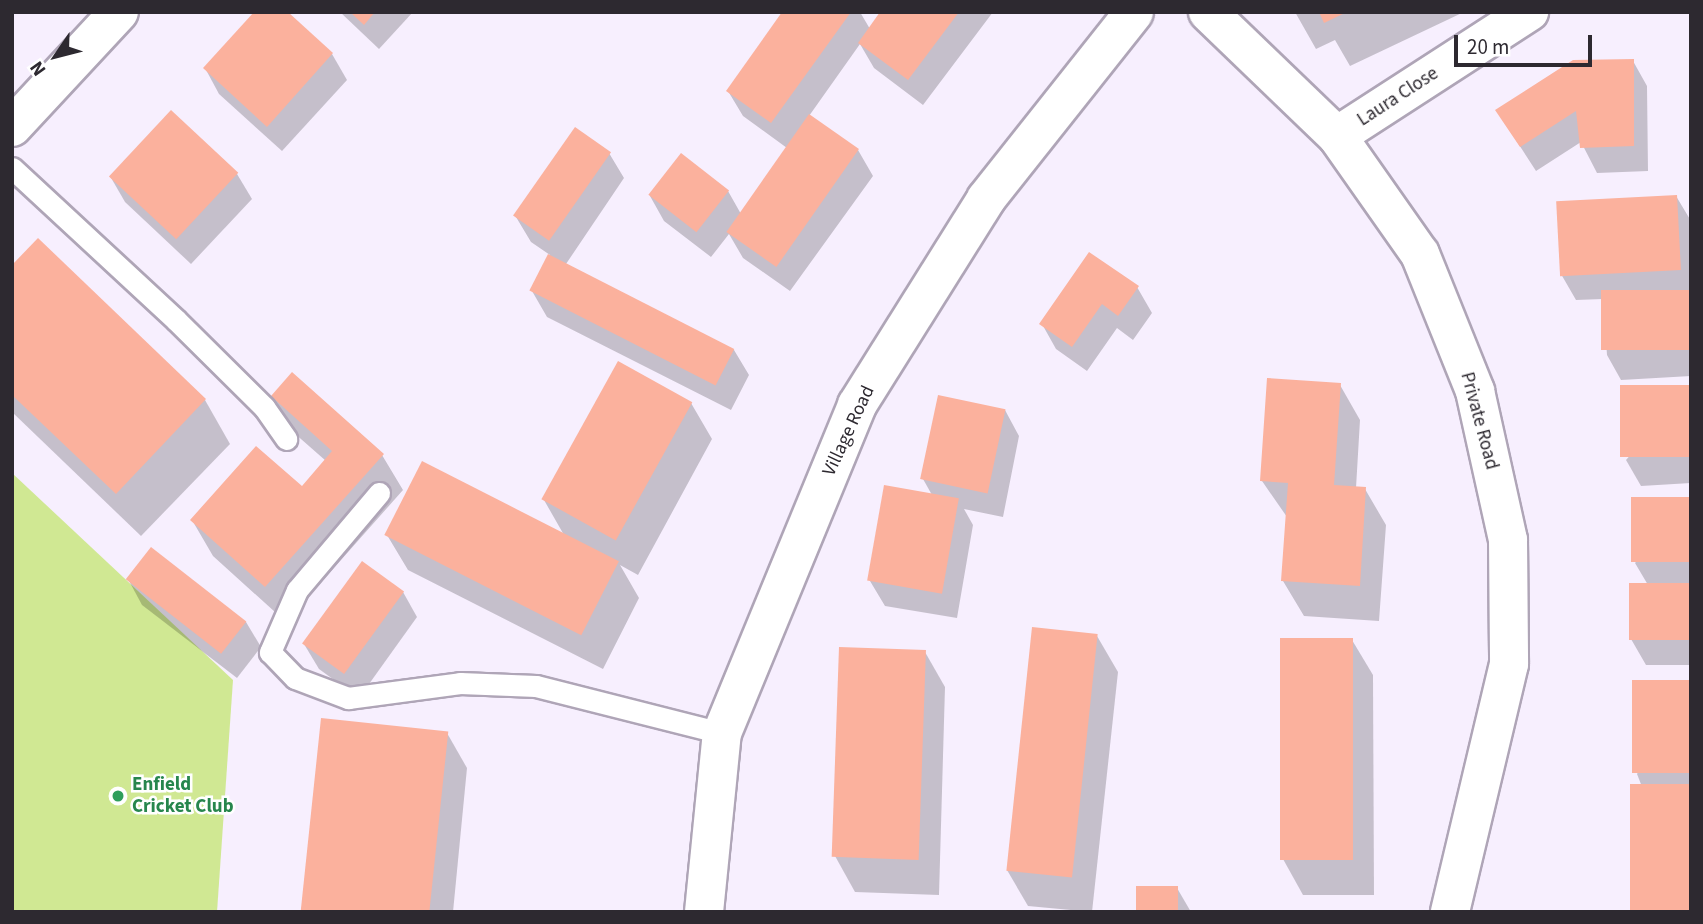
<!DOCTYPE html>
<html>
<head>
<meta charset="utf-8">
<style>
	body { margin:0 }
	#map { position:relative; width:1703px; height:924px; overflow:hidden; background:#f7effe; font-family:"Source Sans 3",sans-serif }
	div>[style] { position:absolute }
	.green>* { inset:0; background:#d0e893 }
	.shadow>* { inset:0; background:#0003; transform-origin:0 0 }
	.building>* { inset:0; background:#fbb19d; transform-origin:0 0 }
	.roads { filter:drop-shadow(2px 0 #afa5b7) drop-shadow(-2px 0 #afa5b7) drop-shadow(0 2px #afa5b7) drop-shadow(0 -2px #afa5b7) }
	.lane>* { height:21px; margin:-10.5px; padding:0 10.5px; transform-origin:10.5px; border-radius:10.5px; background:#fff }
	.street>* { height:38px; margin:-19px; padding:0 19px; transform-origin:19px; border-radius:19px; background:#fff }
	.dots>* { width:19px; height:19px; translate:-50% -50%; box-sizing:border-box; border:4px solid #fff; border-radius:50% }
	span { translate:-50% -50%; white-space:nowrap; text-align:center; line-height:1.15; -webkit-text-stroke:5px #fff; paint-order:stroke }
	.street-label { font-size:19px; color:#2d2930 }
	.leisure-label { font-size:19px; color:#27864d; font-weight:700 }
	.left { translate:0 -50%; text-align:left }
	.frame { position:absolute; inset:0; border:14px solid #2d2930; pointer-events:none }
	.north { position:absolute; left:21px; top:21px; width:70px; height:70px; -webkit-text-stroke:5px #fff; paint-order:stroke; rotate:235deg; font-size:19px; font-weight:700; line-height:28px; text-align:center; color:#2d2930 }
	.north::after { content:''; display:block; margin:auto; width:24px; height:32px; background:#2d2930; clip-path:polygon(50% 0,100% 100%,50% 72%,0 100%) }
	.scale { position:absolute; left:1454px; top:35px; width:138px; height:32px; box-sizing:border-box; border:4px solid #2d2930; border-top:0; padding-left:9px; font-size:21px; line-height:24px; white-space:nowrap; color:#2d2930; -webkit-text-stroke:5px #fff; paint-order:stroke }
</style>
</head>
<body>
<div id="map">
	<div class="green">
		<i style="clip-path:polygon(12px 473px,233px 680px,217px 912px,12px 912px)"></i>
	</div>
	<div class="shadow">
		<i style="clip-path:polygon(285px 12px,332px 54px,347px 80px,282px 151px,219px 94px,205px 68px)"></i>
		<i style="clip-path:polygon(340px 12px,413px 12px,379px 49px)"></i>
		<i style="clip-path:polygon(784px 12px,860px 12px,870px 29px,883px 12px,993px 12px,923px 105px,874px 68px,860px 44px,809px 116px,858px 150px,873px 176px,790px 291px,743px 258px,729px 234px,711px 257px,664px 221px,650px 196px,728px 191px,741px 214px,787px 148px,743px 116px,728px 91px)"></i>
		<i style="clip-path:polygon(1295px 12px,1464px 12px,1350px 66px,1335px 40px,1316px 49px)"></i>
		<i style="clip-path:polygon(1633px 61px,1647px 86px,1648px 171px,1597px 173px,1581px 142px,1536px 171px,1497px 111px)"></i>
		<i style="clip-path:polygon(609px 153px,624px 178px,566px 264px,734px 350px,749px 375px,731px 410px,547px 317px,532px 291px,550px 255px,531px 242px,516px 217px)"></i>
		<i style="clip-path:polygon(237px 174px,252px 199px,191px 264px,125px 202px,110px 176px)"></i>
		<i style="clip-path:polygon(1676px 196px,1691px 221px,1691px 376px,1621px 380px,1607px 355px,1603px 299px,1576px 300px,1561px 274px)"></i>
		<i style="clip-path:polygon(38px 240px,205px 400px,230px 444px,141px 536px,12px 412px,12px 268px)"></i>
		<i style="clip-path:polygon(1137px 287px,1152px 313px,1133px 340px,1117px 328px,1087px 371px,1056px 349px,1042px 324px)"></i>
		<i style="clip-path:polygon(1340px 385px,1360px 420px,1356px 488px,1365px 489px,1386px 525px,1379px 621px,1304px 616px,1283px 581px,1287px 517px,1262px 481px)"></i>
		<i style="clip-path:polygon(1691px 386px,1691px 483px,1641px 486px,1626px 460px)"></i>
		<i style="clip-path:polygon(273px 396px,382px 455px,403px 490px,286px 622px,213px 556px,192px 520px,302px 489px,326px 461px,293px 432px)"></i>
		<i style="clip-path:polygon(691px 403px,712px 439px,638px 575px,620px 565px,639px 598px,603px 669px,408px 570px,387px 535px,564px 535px,544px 500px)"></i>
		<i style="clip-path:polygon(1005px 410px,1019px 436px,1003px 517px,964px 509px,973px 525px,957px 618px,885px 606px,870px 581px,932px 495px,923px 479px)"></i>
		<i style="clip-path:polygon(1691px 499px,1691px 665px,1646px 665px,1631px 639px,1648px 585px,1635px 563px)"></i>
		<i style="clip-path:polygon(128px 579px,246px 622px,261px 647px,237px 678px,142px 605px)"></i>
		<i style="clip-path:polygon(403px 592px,417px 617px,359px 698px,319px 669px,304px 644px)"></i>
		<i style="clip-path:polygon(1097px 636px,1118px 672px,1092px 912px,1028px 906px,1007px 870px)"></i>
		<i style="clip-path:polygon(1352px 640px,1373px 675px,1374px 895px,1303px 895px,1283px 859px)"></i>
		<i style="clip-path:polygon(925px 652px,945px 687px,939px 895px,855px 892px,835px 856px)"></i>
		<i style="clip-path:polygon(1691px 682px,1691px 912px,1637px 774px)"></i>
		<i style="clip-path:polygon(447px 733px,467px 768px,453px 912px,303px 912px)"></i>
		<i style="clip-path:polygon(1177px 888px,1191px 912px,1137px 912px)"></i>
		<i style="left:1257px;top:911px;width:46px;height:1px"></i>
	</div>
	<div class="building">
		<i style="clip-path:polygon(254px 12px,288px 12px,333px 53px,267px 127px,203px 68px)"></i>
		<i style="clip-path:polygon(350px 12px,375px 12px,364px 25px)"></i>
		<i style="clip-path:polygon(782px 12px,851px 12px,771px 123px,726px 91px)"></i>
		<i style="clip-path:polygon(880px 12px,959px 12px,908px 80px,858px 43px)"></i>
		<i style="clip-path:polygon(1319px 12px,1347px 12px,1324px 23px)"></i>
		<i style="clip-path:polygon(1634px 59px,1634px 146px,1580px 148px,1576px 111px,1520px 147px,1495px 110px,1573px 60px)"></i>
		<i style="left:171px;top:110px;width:92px;height:91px;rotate:43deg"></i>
		<i style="left:809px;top:114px;width:61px;height:144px;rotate:35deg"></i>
		<i style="left:575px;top:127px;width:44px;height:108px;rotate:35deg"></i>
		<i style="left:681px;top:153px;width:61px;height:53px;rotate:38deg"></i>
		<i style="left:1677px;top:195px;width:75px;height:121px;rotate:87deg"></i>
		<i style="clip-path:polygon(38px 238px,206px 399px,116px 494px,12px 395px,12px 265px)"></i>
		<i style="clip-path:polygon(1089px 252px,1139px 286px,1118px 316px,1102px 304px,1072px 347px,1039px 324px)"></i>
		<i style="left:548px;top:254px;width:209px;height:41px;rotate:27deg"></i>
		<i style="left:1691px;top:290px;width:60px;height:90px;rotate:90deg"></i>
		<i style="left:618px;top:361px;width:85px;height:158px;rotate:29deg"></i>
		<i style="clip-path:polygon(292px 372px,384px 454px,265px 587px,190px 520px,256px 446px,302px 486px,332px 451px,271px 396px)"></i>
		<i style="clip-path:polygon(1267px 378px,1341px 383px,1334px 485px,1366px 487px,1360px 586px,1281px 581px,1288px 483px,1260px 481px)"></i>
		<i style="left:1691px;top:385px;width:72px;height:71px;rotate:90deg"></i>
		<i style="left:938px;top:395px;width:69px;height:86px;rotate:12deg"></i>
		<i style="left:422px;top:461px;width:221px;height:83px;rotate:27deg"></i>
		<i style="left:884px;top:485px;width:76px;height:97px;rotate:10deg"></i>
		<i style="left:1691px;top:497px;width:65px;height:60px;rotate:90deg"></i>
		<i style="left:151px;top:547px;width:121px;height:41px;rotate:38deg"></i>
		<i style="left:362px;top:561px;width:52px;height:102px;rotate:36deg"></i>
		<i style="left:1629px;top:583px;width:62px;height:57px"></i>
		<i style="left:1032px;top:627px;width:66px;height:245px;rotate:6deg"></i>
		<i style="left:1280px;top:638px;width:73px;height:222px"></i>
		<i style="left:839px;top:647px;width:87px;height:210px;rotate:2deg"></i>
		<i style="left:1691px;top:680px;width:93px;height:59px;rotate:90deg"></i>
		<i style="left:321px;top:718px;width:128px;height:195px;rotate:6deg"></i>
		<i style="left:1691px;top:784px;width:128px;height:61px;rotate:90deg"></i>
		<i style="left:1136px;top:886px;width:42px;height:26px"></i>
	</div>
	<div class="roads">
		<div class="lane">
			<i style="left:12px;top:168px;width:224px;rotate:42.8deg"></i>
			<i style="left:176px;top:320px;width:124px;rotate:44.7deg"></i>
			<i style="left:264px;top:407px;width:39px;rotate:55deg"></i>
			<i style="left:379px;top:493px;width:127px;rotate:130.2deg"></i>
			<i style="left:297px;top:590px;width:68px;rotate:113.5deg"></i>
			<i style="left:270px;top:652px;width:36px;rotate:46deg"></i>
			<i style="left:295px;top:678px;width:57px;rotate:20.7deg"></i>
			<i style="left:348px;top:698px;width:113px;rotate:-7.6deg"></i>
			<i style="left:460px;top:683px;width:76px;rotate:2.3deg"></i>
			<i style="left:536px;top:686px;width:192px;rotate:14.2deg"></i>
		</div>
		<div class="street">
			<i style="left:1208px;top:12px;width:179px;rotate:43.9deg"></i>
			<i style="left:1337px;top:136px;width:144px;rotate:54.9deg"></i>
			<i style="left:1420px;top:254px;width:148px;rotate:68.1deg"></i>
			<i style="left:1475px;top:391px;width:153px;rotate:77.5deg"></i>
			<i style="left:1508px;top:540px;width:124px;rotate:89.5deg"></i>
			<i style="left:1509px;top:664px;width:255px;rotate:103.4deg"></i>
			<i style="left:12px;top:127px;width:157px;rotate:-47.1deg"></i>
			<i style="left:1337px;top:136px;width:229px;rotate:-32.9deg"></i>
			<i style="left:704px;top:912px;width:180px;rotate:-84.3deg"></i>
			<i style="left:722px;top:733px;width:355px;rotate:-67.6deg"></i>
			<i style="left:857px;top:405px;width:243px;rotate:-57.9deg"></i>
			<i style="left:986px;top:199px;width:238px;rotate:-51.6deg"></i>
		</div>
	</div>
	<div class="dots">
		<i style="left:118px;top:796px;background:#2e9e5b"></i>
	</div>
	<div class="street-label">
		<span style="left:1398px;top:97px;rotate:-33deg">Laura Close</span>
		<span style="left:1479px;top:421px;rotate:75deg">Private Road</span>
		<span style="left:849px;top:431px;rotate:-65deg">Village Road</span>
	</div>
	<div class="leisure-label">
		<span class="left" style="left:132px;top:796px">Enfield<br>Cricket Club</span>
	</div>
	<div class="frame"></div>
	<div class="north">N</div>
	<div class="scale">20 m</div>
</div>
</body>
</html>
